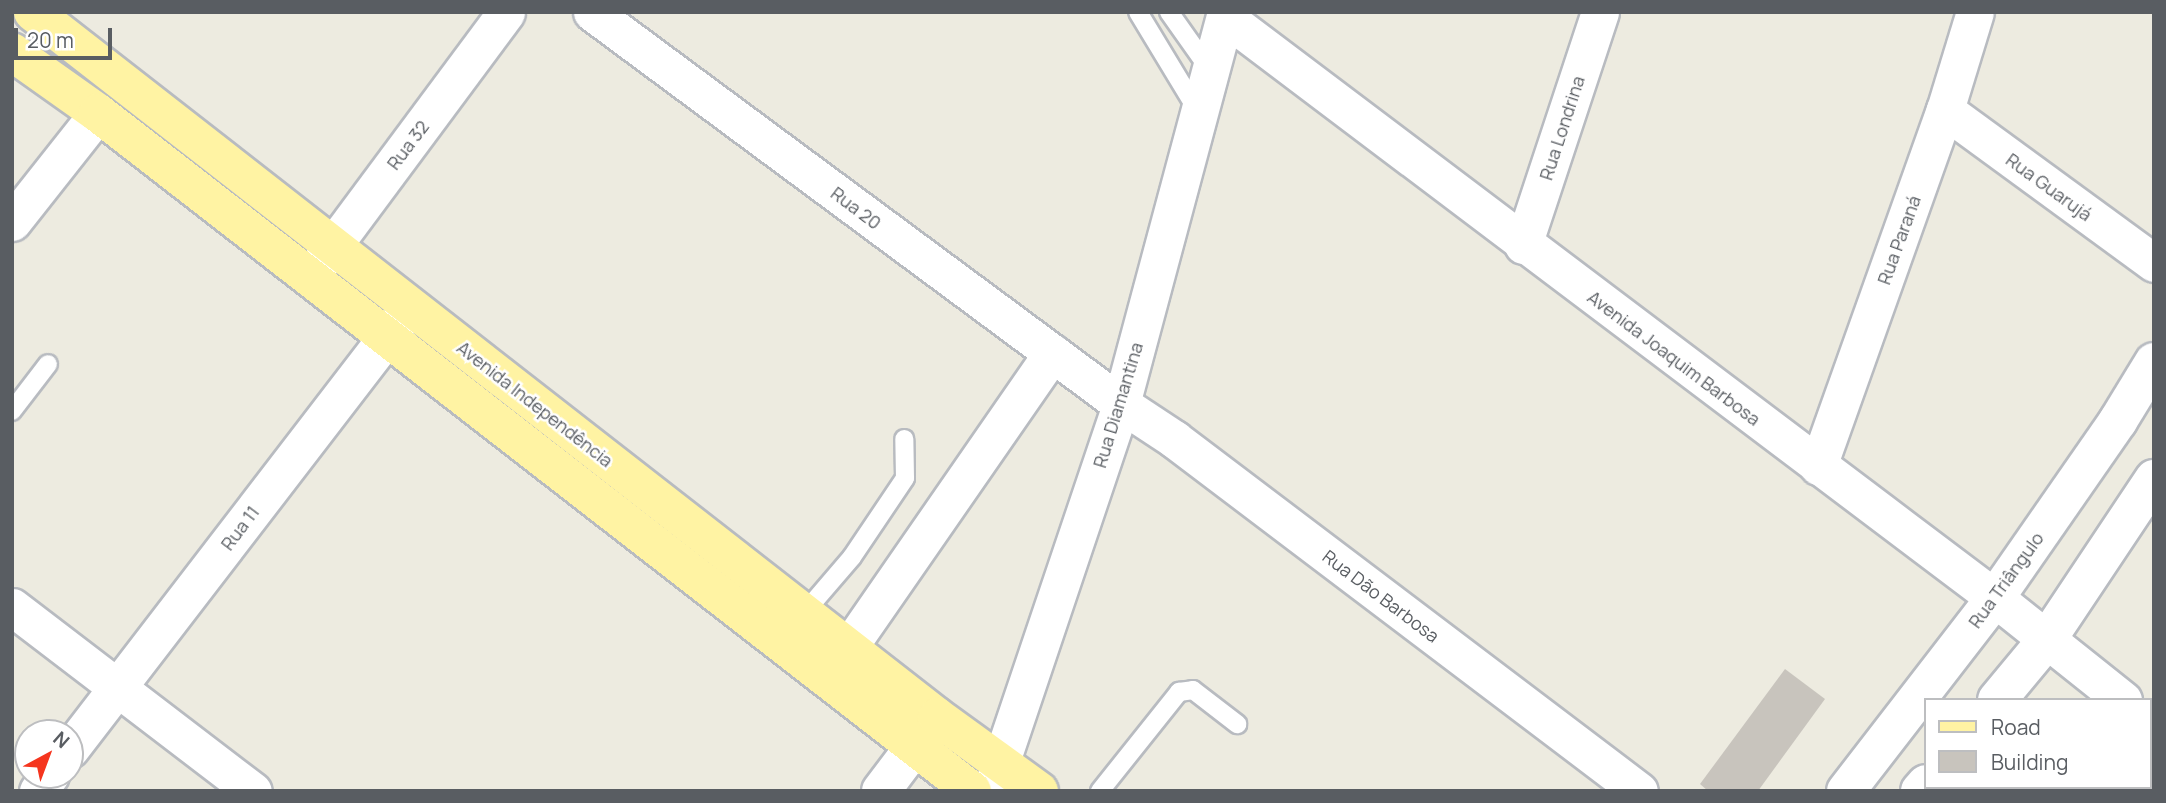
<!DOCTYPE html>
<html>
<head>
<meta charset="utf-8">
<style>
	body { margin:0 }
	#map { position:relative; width:2166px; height:803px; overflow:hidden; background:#edebe0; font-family:Manrope,sans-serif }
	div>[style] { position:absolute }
	.building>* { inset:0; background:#c8c4bd }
	.roads { filter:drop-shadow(2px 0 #b8bbc0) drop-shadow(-2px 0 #b8bbc0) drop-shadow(0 2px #b8bbc0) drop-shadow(0 -2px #b8bbc0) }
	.lane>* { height:18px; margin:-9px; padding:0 9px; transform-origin:9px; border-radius:9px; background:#fff }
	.street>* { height:37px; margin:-18.5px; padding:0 18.5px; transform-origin:18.5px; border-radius:18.5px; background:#fff }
	.secondary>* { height:38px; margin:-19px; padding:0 19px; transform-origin:19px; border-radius:19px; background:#fff }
	.primary>* { height:38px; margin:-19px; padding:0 19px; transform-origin:19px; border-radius:19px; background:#fff3a3 }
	span { translate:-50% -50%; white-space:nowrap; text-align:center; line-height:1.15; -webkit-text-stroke:5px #fff; paint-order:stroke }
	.street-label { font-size:18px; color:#595d62 }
	.frame { position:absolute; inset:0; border:14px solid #595d62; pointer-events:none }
	.legend { position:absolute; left:1924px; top:698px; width:228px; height:91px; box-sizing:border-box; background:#fff; border:2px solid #bdbec0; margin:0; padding:9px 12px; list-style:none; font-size:21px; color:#595d62 }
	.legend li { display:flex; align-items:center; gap:14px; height:35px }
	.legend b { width:35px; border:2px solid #bdbec0 }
	.north { position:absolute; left:14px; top:719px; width:70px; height:70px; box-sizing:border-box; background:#fff; border:2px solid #bdbec0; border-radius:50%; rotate:41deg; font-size:19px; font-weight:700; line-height:28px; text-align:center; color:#595d62 }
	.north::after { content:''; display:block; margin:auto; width:24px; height:32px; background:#f5351e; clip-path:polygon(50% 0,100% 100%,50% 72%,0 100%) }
	.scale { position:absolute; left:14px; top:28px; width:98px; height:32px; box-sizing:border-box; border:4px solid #595d62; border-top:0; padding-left:9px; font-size:21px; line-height:24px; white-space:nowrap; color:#595d62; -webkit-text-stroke:5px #fff; paint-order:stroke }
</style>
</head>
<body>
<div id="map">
	<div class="building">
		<i style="clip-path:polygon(1785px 669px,1825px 699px,1758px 791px,1708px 791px,1700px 784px)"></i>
	</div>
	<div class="roads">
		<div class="lane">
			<i style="left:1138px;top:12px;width:116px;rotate:58.8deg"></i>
			<i style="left:1169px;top:12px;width:71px;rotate:54.7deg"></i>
			<i style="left:12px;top:411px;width:59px;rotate:-52.5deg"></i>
			<i style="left:804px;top:613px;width:74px;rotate:-49.4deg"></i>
			<i style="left:852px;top:557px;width:95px;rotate:-56.1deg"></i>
			<i style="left:905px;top:478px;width:39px;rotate:-91deg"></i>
			<i style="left:1100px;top:791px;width:127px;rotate:-51.4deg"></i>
			<i style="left:1179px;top:692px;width:14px;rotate:-8deg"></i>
			<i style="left:1193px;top:690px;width:56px;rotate:37.7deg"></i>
		</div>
		<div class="street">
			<i style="left:592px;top:12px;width:658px;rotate:36.54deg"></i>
			<i style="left:1121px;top:404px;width:64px;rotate:33.4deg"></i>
			<i style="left:1174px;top:439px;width:583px;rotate:37.13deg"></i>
			<i style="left:1225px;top:17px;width:965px;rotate:37.04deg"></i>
			<i style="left:1995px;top:598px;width:164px;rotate:38.6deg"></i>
			<i style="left:1945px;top:110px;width:259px;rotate:36.2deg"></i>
			<i style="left:12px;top:222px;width:139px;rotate:-51.7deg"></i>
			<i style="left:1523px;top:245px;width:245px;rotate:-71.7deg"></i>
			<i style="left:314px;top:271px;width:322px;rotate:-53.4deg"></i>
			<i style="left:1818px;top:466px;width:378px;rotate:-70.4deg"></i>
			<i style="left:1945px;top:110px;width:102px;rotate:-73deg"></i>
			<i style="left:12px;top:607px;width:303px;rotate:37.4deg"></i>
			<i style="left:828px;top:669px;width:29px;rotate:-46deg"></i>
			<i style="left:848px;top:648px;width:359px;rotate:-55.3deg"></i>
			<i style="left:2150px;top:720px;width:5px;rotate:37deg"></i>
			<i style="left:70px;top:749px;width:550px;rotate:-52.46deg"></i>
			<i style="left:38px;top:791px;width:20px;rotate:-53deg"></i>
			<i style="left:991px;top:791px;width:408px;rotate:-71.4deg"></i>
			<i style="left:1121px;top:404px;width:406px;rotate:-75deg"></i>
		</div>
		<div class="secondary">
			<i style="left:1997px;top:700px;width:77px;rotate:-50.3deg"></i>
			<i style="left:2046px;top:641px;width:195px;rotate:-56.3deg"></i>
			<i style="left:881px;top:791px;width:86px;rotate:-53deg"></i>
			<i style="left:1846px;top:791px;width:244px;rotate:-52.3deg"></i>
			<i style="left:1995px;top:598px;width:216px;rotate:-55.2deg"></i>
			<i style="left:2118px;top:421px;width:69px;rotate:-58.6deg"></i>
			<i style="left:1920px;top:791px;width:9px;rotate:-49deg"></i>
		</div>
		<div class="primary">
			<i style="left:33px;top:12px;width:1146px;rotate:37.95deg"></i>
			<i style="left:937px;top:717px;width:126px;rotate:36deg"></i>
			<i style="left:12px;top:52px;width:105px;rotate:35.3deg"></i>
			<i style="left:98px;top:113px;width:1106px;rotate:37.8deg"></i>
		</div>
	</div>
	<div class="street-label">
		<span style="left:1562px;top:128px;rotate:-72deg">Rua Londrina</span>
		<span style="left:408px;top:145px;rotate:-53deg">Rua 32</span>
		<span style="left:2049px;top:187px;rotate:36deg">Rua Guarujá</span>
		<span style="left:856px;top:208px;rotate:37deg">Rua 20</span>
		<span style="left:1899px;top:240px;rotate:-70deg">Rua Paraná</span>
		<span style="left:1674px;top:358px;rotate:37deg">Avenida Joaquim Barbosa</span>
		<span style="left:535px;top:404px;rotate:38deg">Avenida Independência</span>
		<span style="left:1118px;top:405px;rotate:-73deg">Rua Diamantina</span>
		<span style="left:240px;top:528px;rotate:-53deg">Rua 11</span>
		<span style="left:2006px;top:580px;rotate:-54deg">Rua Triângulo</span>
		<span style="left:1381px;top:596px;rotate:37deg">Rua Dão Barbosa</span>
	</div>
	<div class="frame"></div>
	<ul class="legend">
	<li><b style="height:9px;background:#fff3a3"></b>Road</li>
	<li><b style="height:19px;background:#c8c4bd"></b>Building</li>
	</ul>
	<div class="north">N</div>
	<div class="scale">20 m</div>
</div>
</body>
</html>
